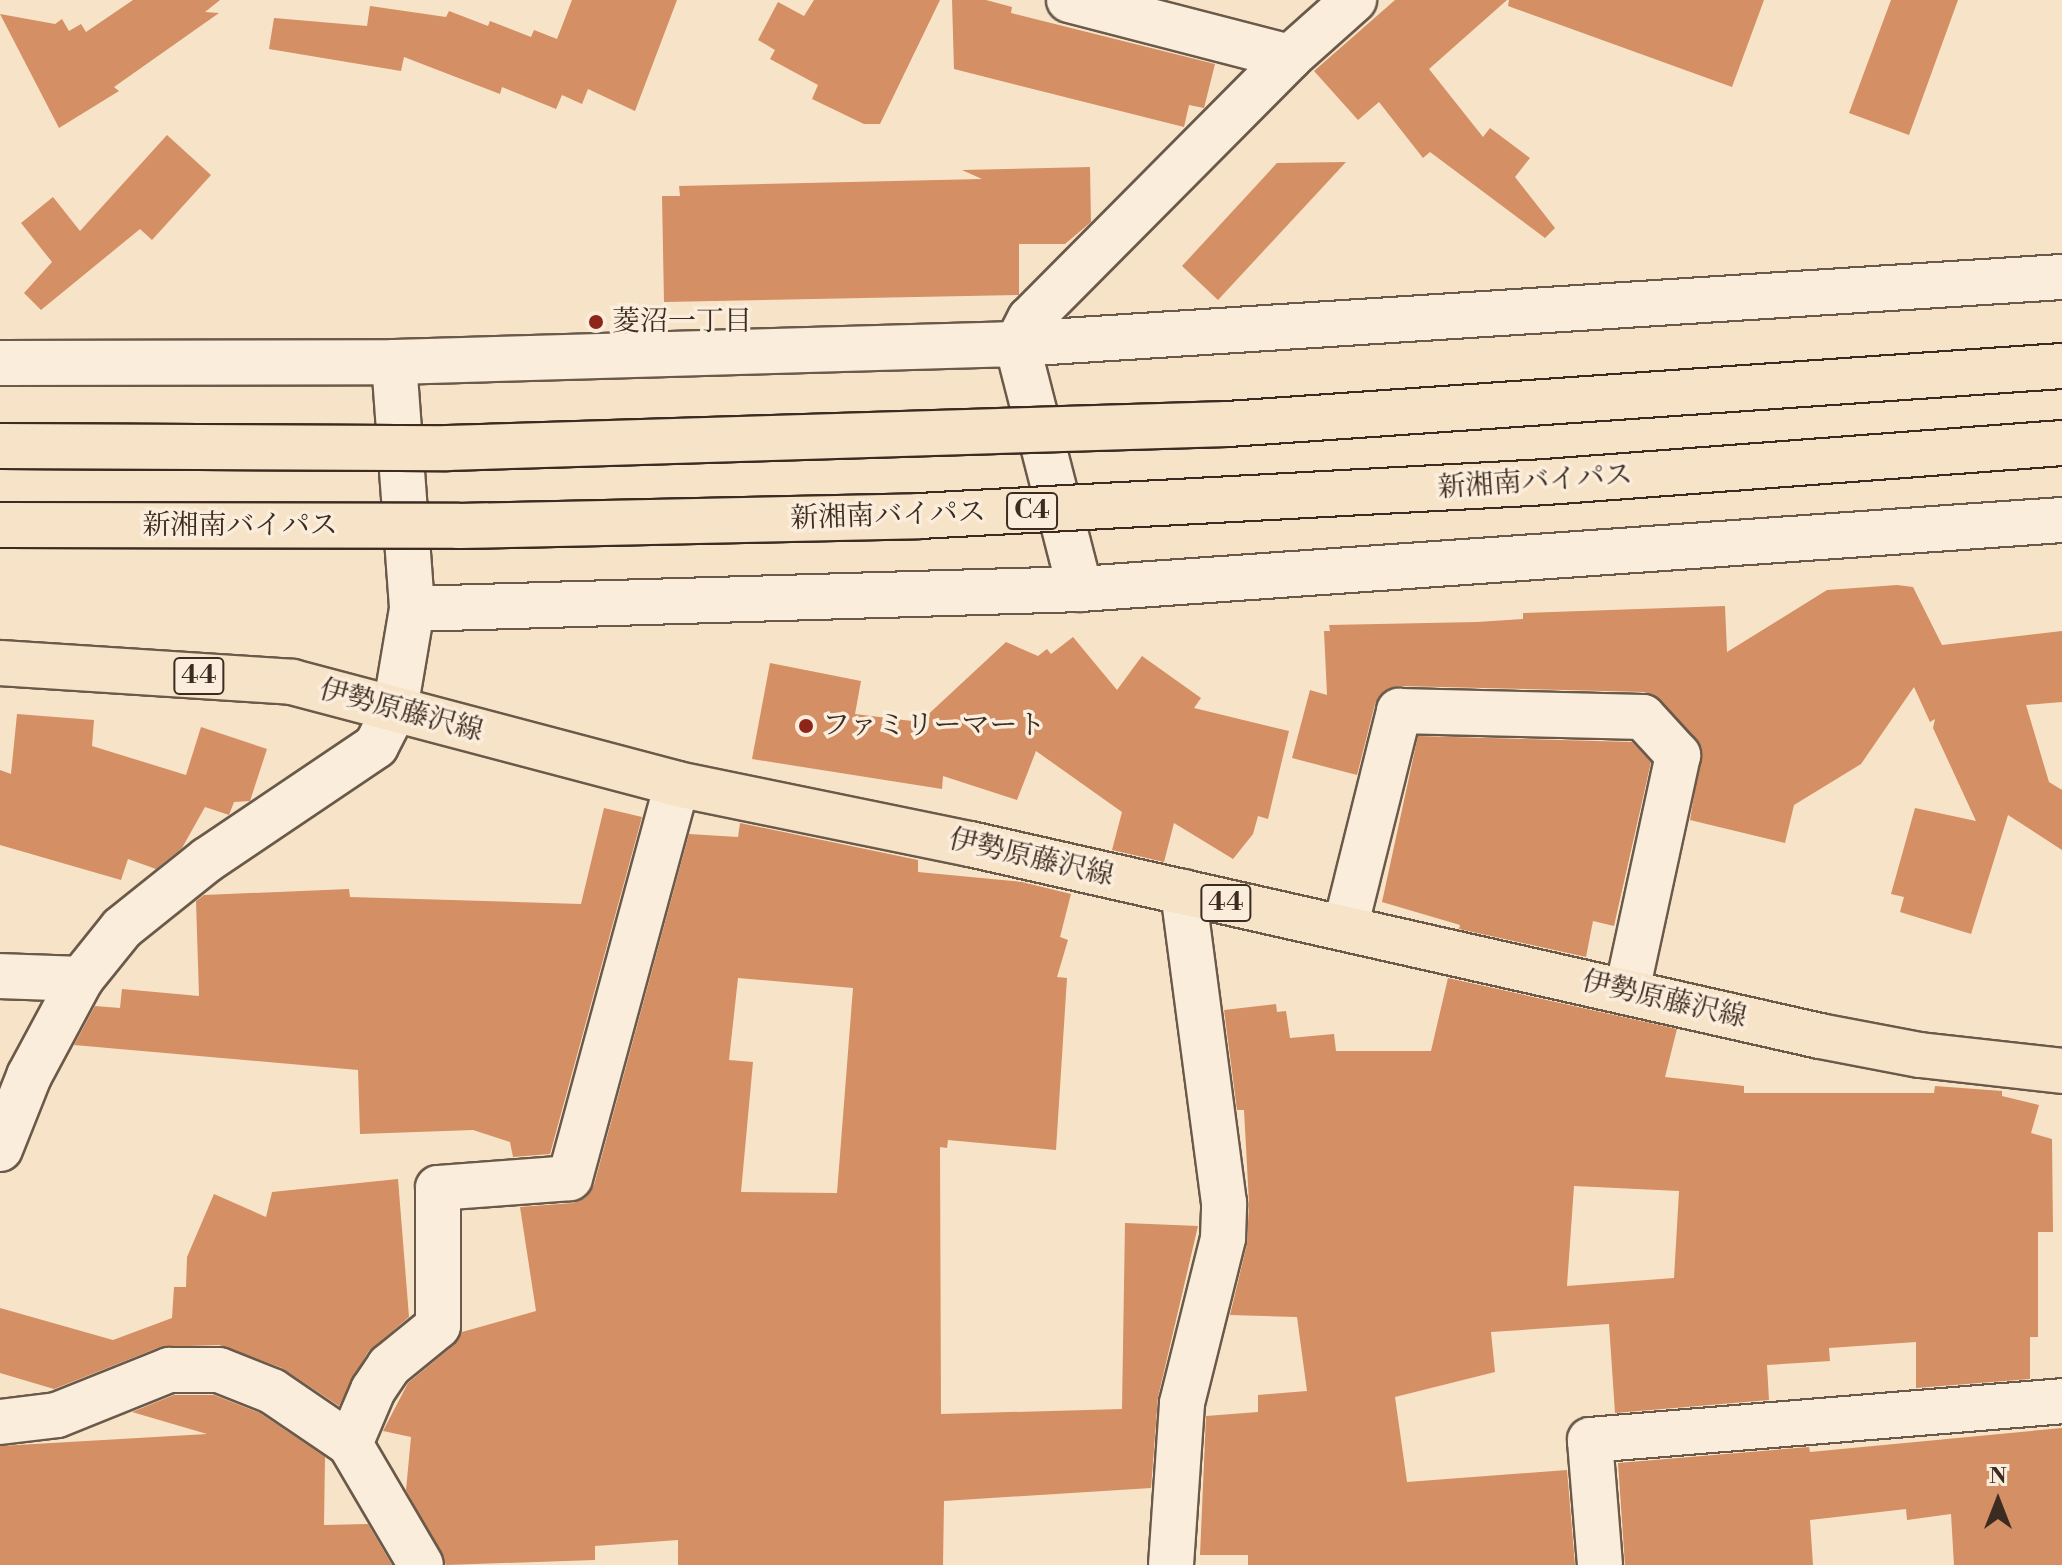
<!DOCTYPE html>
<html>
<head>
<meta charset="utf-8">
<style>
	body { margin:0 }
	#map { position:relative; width:2062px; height:1565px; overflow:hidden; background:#f7e3c7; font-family:"Libre Bodoni","Noto Serif JP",serif }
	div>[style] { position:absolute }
	.building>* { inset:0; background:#d48f64 }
	.roads { filter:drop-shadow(2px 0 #6b594a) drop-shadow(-2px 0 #6b594a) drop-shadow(0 2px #6b594a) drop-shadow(0 -2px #6b594a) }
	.street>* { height:44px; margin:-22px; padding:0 22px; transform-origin:22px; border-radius:22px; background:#faeddb }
	.secondary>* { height:44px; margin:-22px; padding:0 22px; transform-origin:22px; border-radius:22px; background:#faeddb }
	.primary>* { height:44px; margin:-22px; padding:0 22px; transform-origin:22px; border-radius:22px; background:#f7e3c7 }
	.bridges { filter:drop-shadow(2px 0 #3c2b21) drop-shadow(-2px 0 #3c2b21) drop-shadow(0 2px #3c2b21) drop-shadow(0 -2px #3c2b21) }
	.highway-bridge>* { height:44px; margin:-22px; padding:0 22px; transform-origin:22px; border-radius:22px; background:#f7e3c7 }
	.dots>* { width:22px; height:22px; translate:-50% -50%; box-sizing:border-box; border:4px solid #faeddb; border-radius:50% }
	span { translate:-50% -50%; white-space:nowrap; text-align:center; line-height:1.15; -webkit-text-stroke:7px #faeddb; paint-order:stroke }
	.shield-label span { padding:2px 6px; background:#faeddb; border:2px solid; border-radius:6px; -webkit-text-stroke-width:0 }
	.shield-label { font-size:26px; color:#3c2b21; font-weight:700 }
	.poi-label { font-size:28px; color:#3c2b21 }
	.left { translate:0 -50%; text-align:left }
	.street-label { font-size:28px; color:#3c2b21 }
	.north { position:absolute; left:1958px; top:1461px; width:80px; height:80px; -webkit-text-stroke:6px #faeddb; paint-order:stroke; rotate:0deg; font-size:22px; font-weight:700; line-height:32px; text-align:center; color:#3c2b21 }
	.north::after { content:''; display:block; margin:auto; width:28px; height:36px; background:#3c2b21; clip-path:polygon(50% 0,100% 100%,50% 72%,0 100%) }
</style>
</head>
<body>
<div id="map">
	<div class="building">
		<i style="clip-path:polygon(133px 0,220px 0,205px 12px,219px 13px,114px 87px,119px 91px,59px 128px,0 14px,55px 24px,62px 19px,69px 31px,81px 24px,86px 32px)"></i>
		<i style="clip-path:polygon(572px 0,677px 0,635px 111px,588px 89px,582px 104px,562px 95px,556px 109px,502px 87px,500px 94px,404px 57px,401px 71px,269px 49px,274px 18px,367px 26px,370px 6px,446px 17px,449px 11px,488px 26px,490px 21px,531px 37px,534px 30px,557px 39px)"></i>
		<i style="clip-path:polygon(814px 0,940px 0,880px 124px,864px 124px,812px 99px,818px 85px,770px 59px,775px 50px,758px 40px,778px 2px,804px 16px)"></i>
		<i style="clip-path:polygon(952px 0,986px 0,1012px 7px,1011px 13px,1215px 64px,1204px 108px,1189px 105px,1184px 127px,954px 69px)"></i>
		<i style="clip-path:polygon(1395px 0,1507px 0,1429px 69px,1483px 137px,1490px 128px,1530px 158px,1515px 177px,1555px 228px,1545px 238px,1430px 152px,1423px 158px,1379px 102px,1358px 120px,1314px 71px)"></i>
		<i style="clip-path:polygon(1509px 0,1764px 0,1732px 87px,1508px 6px)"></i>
		<i style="clip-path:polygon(1891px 0,1958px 0,1909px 135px,1849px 113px)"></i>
		<i style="clip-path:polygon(167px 135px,211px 175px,152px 240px,140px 229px,41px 310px,24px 293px,52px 262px,21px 223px,53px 197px,80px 231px)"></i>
		<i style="clip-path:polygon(1346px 162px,1218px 300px,1182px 266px,1277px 163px)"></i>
		<i style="clip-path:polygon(1090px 167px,1091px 222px,1065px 244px,1019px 244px,1019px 295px,664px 302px,662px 196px,680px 196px,679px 186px,982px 179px,962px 170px)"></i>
		<i style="clip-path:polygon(1897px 585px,1913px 587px,1942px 645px,2062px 631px,2062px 702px,2026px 705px,2049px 782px,2062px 790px,2062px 850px,2008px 815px,1971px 934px,1900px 912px,1904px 897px,1891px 894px,1915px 808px,1976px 821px,1933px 728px,1935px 719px,1930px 722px,1914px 687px,1861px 764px,1794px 805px,1785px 843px,1690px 820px,1702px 748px,1661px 700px,1644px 692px,1399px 686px,1380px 695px,1375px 704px,1357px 775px,1292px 758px,1310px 690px,1327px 695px,1324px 631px,1330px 631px,1329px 625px,1477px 622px,1523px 619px,1523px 613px,1725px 606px,1727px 652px,1827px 590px)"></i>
		<i style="clip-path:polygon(1073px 637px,1117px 690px,1142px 656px,1201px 698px,1194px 708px,1289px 731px,1268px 819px,1258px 816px,1253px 834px,1233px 859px,1174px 823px,1164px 862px,1112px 850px,1122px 812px,1036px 751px,1017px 800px,943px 776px,942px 789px,752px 759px,770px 663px,861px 681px,855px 714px,920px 722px,1006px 642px,1038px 656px,1047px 649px,1051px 654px)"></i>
		<i style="clip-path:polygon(17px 714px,94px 720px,92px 746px,186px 775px,201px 727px,267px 749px,250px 801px,234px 802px,229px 815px,205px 807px,182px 848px,156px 869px,128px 859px,121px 880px,0 845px,0 770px,11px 774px)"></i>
		<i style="clip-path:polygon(1418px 736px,1632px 742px,1651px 762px,1614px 926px,1593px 921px,1586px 957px,1459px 929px,1460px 925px,1382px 902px)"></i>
		<i style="clip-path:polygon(604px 808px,642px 817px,550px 1154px,513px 1157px,510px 1142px,473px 1130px,360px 1134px,358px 1070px,74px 1045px,95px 1006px,120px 1008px,122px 989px,199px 996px,196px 901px,204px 895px,349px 889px,350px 897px,581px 904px)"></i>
		<i style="clip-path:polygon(evenodd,740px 823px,918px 860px,918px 872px,1022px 882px,1071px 894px,1060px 937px,1068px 940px,1057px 977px,1067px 978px,1056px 1150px,948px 1140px,947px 1148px,940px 1147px,941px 1414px,1122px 1409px,1125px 1223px,1198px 1226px,1158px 1397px,1151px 1488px,944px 1501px,943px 1565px,678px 1565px,678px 1540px,595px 1546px,595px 1560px,446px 1565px,406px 1490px,411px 1437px,383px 1431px,408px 1383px,454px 1345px,462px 1332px,536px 1311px,520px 1207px,573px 1203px,585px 1198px,594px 1185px,689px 834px,738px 837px,740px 823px,738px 978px,853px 988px,837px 1193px,741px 1192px,753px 1062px,729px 1060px,738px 978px)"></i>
		<i style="clip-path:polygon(evenodd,1448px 978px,1677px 1029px,1665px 1077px,1744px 1086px,1744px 1093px,1934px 1093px,1935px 1086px,2002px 1091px,2002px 1096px,2039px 1105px,2031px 1133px,2052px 1139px,2053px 1232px,2038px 1232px,2038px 1337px,2030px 1337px,2030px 1379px,1916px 1388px,1916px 1342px,1829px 1348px,1830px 1361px,1767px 1365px,1769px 1400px,1615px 1413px,1609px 1324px,1491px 1332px,1495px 1372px,1395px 1397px,1407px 1482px,1567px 1470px,1575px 1565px,1248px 1565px,1248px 1555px,1200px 1555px,1206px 1416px,1258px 1412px,1258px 1395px,1307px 1391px,1297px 1317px,1230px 1315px,1247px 1244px,1249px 1203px,1244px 1110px,1237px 1110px,1224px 1010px,1276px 1004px,1277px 1012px,1286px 1011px,1290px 1038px,1334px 1034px,1336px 1051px,1431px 1051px,1448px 978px,1574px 1186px,1679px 1191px,1674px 1278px,1567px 1286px,1574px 1186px)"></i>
		<i style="clip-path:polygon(398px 1179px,409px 1317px,368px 1352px,339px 1406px,282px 1368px,219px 1345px,160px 1347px,54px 1389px,0 1373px,0 1308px,113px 1340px,172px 1318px,174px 1287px,186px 1287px,187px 1257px,214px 1194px,266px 1217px,272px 1192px)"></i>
		<i style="clip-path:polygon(174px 1395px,214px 1395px,260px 1413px,325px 1457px,324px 1525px,368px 1524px,392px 1565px,0 1565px,0 1446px,207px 1434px,132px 1412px)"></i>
		<i style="clip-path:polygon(2062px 1428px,2062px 1565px,1954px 1565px,1951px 1514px,1907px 1520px,1906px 1509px,1810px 1520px,1813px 1565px,1625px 1565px,1618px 1463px,1809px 1447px,1810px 1452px)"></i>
	</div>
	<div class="roads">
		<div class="street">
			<i style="left:1069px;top:0;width:228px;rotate:14.5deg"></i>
			<i style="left:1017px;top:344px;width:28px;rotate:-63deg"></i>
			<i style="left:1030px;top:319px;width:369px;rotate:-45.2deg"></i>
			<i style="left:1290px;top:57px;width:86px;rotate:-41.7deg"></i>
			<i style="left:1345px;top:928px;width:224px;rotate:-76deg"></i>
			<i style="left:1399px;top:711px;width:244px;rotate:1.4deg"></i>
			<i style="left:1643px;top:717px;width:52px;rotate:47.4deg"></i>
			<i style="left:1678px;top:755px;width:241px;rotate:102.2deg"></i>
			<i style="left:0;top:976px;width:81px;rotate:2.1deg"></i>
			<i style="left:0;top:1149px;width:79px;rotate:-68.3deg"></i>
			<i style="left:29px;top:1076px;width:110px;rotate:-61.8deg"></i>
			<i style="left:81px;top:979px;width:65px;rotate:-51.2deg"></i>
			<i style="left:122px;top:928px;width:109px;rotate:-38.7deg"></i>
			<i style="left:207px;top:860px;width:204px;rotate:-34deg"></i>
			<i style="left:376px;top:746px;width:42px;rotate:-62.8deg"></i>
			<i style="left:0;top:1422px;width:57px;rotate:-7deg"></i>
			<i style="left:57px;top:1415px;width:121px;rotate:-21.9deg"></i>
			<i style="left:169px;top:1370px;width:50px"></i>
			<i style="left:219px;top:1370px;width:57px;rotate:21.6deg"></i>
			<i style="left:272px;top:1391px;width:94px;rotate:34.2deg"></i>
			<i style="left:350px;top:1444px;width:140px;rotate:59.6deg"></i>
			<i style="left:350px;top:1444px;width:59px;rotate:-66.9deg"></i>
			<i style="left:373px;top:1390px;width:29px;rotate:-56deg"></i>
			<i style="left:389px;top:1366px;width:63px;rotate:-39.2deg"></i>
			<i style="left:438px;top:1326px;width:138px;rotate:-90deg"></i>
			<i style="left:438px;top:1188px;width:132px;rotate:-4.3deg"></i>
			<i style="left:570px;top:1178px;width:408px;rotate:-74.8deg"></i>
			<i style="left:1171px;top:1565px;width:162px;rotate:-86.1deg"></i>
			<i style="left:1182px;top:1403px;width:170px;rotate:-76deg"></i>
			<i style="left:1223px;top:1238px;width:35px;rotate:-88deg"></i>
			<i style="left:1224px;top:1203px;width:314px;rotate:-97.5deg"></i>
			<i style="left:1600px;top:1565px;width:125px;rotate:-94.6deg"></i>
			<i style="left:1590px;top:1440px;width:474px;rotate:-4.7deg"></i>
		</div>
		<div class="secondary">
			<i style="left:1017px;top:344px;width:253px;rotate:75.6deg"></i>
			<i style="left:394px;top:362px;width:248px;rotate:85.8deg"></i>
			<i style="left:412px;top:609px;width:101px;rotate:99.6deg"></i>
			<i style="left:0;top:363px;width:394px;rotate:-0.1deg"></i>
			<i style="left:394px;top:362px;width:623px;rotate:-1.65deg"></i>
			<i style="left:1017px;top:344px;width:1047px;rotate:-3.67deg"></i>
			<i style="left:412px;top:609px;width:668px;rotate:-1.71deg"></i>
			<i style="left:1080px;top:589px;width:984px;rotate:-4.02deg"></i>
		</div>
		<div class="primary">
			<i style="left:0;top:663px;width:293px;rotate:3.7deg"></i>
			<i style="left:292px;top:682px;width:398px;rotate:14.8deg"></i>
			<i style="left:677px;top:784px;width:299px;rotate:11.6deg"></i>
			<i style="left:970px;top:844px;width:871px;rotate:12.73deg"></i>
			<i style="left:1820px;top:1036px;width:102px;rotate:10.8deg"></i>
			<i style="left:1920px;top:1055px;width:143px;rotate:6.4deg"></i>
		</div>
	</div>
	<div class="bridges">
		<div class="highway-bridge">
			<i style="left:0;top:446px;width:447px;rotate:0.3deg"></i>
			<i style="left:447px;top:448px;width:781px;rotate:-1.76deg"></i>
			<i style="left:1228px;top:424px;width:836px;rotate:-3.98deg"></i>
			<i style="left:0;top:525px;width:459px;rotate:0.1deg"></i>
			<i style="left:459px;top:526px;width:460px;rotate:-1.2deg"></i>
			<i style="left:919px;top:516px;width:628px;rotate:-3.1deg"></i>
			<i style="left:1546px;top:482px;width:517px;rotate:-4.32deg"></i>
		</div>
	</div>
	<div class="dots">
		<i style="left:596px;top:322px;background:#8f2418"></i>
		<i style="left:806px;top:726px;background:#8f2418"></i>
	</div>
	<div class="shield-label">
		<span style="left:1032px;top:511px">C4</span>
		<span style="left:199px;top:676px">44</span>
		<span style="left:1226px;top:903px">44</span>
	</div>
	<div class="poi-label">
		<span class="left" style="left:612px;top:322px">菱沼一丁目</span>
		<span class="left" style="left:822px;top:726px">ファミリーマート</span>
	</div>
	<div class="street-label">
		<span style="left:1535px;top:482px;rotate:-4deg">新湘南バイパス</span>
		<span style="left:888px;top:516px;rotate:-2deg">新湘南バイパス</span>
		<span style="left:240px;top:526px">新湘南バイパス</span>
		<span style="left:401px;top:711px;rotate:15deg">伊勢原藤沢線</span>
		<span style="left:1031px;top:858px;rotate:13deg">伊勢原藤沢線</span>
		<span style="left:1664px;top:1000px;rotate:13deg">伊勢原藤沢線</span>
	</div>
	<div class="north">N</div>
</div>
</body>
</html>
